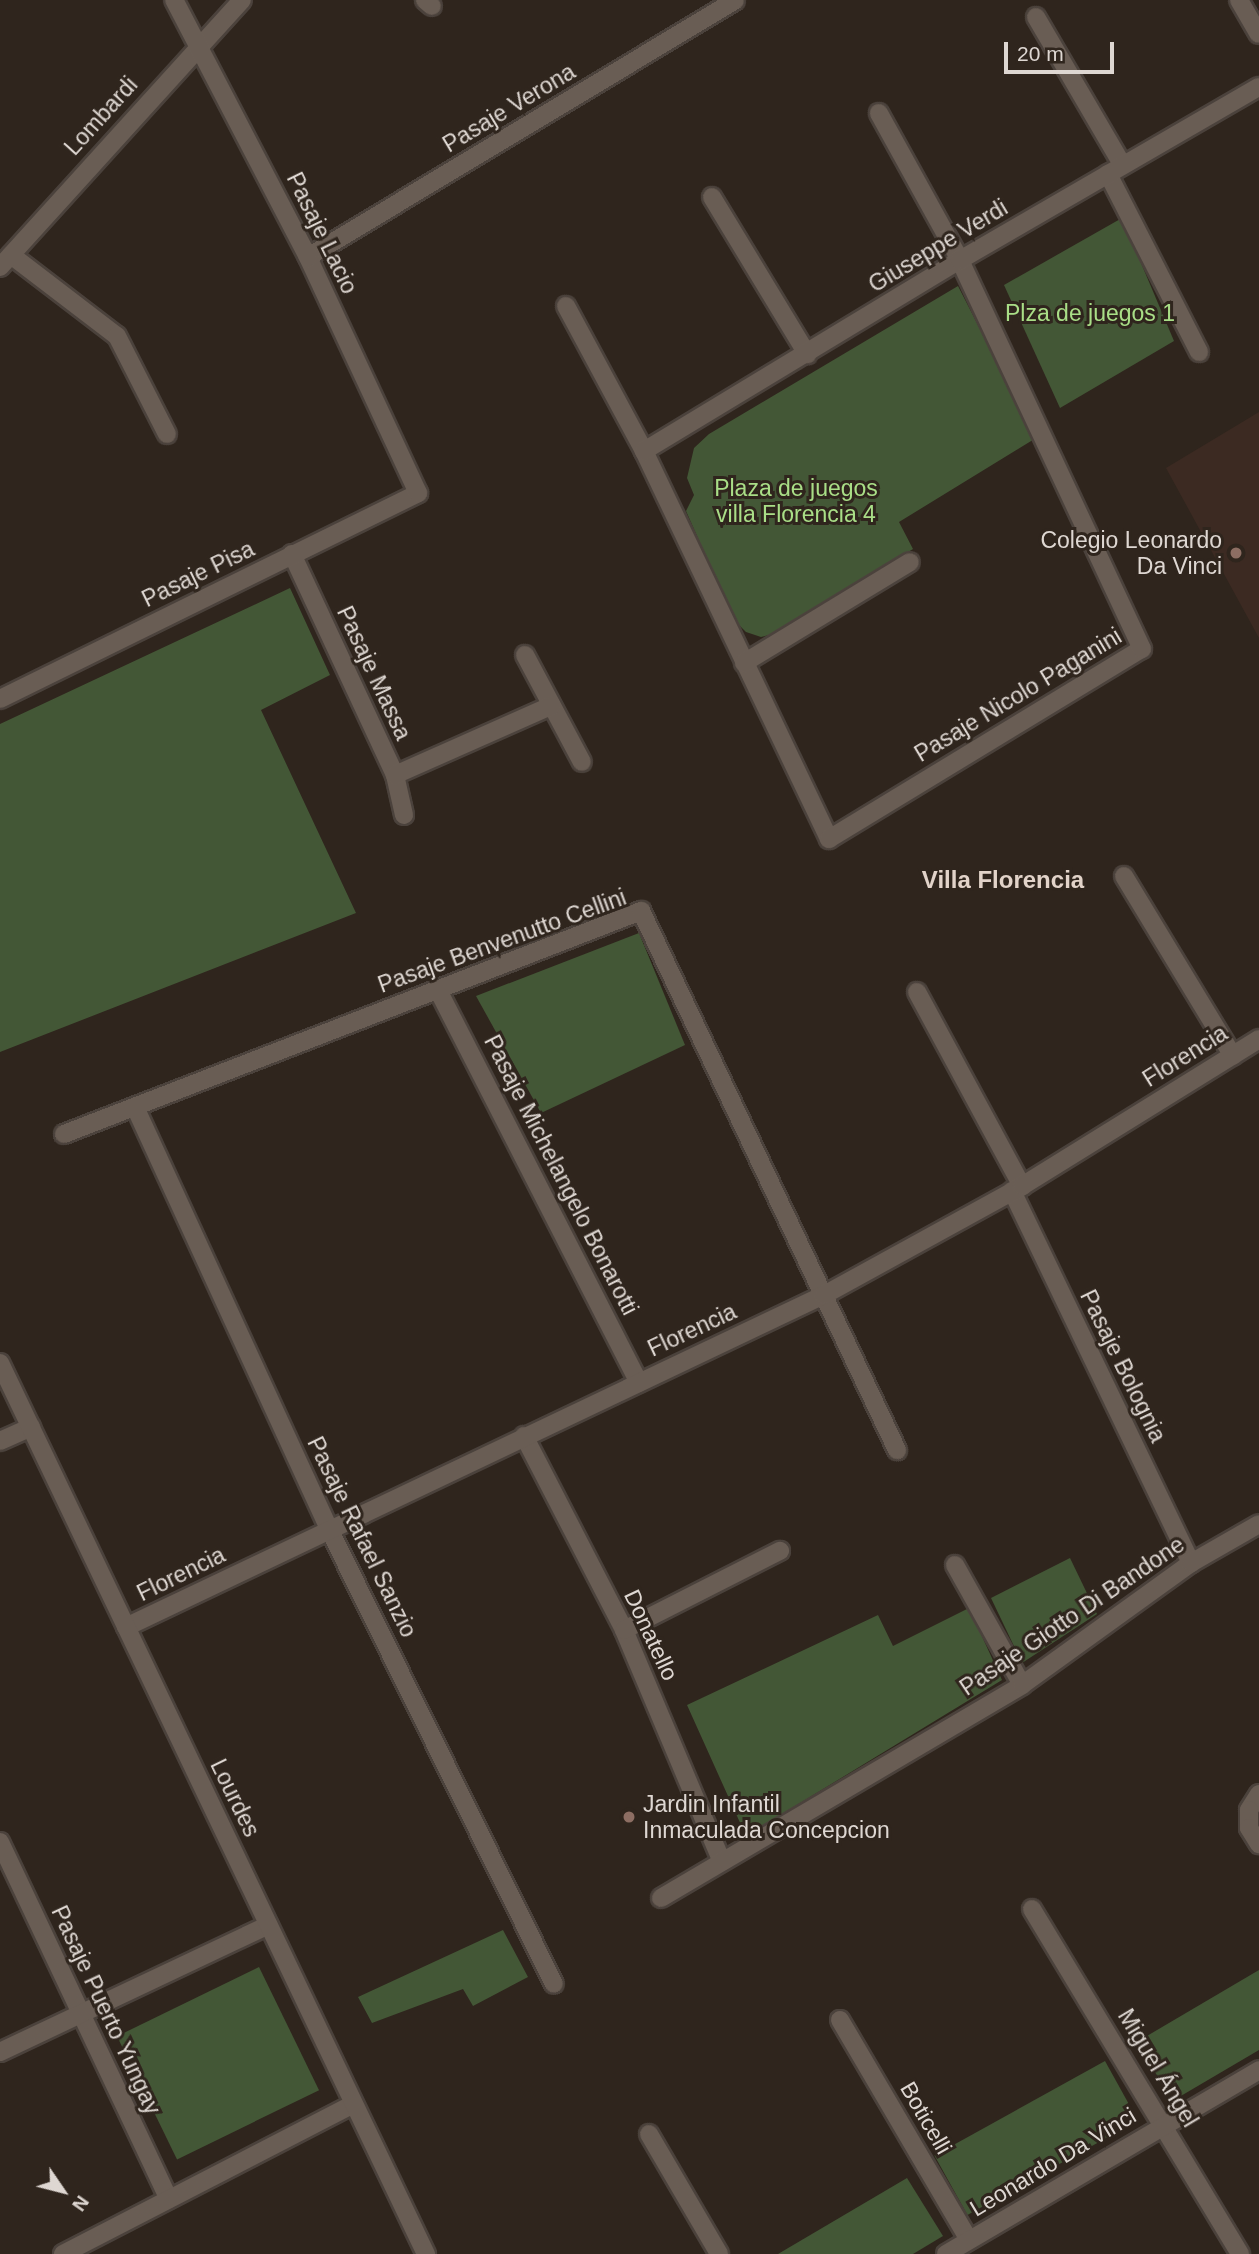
<!DOCTYPE html>
<html>
<head>
<meta charset="utf-8">
<style>
	body { margin:0 }
	#map { position:relative; width:1259px; height:2254px; overflow:hidden; background:#2f251d; font-family:Helvetica,sans-serif }
	div>[style] { position:absolute }
	.education>* { inset:0; background:#3c2a22 }
	.green>* { inset:0; background:#435736; transform-origin:0 0 }
	.roads { filter:drop-shadow(2px 0 #4b423c) drop-shadow(-2px 0 #4b423c) drop-shadow(0 2px #4b423c) drop-shadow(0 -2px #4b423c) }
	.minor>* { height:18px; margin:-9px; padding:0 9px; transform-origin:9px; border-radius:9px; background:#695d54 }
	.tertiary>* { height:18px; margin:-9px; padding:0 9px; transform-origin:9px; border-radius:9px; background:#695d54 }
	.dots>* { width:19px; height:19px; translate:-50% -50%; box-sizing:border-box; border:4px solid #2f251d; border-radius:50% }
	span { translate:-50% -50%; white-space:nowrap; text-align:center; line-height:1.15; -webkit-text-stroke:6px #2f251d; paint-order:stroke }
	.street-label { font-size:23px; color:#ded7d2 }
	.park-label { font-size:23px; color:#a9de87 }
	.poi-label { font-size:23px; color:#ded7d2 }
	.right { translate:-100% -50%; text-align:right }
	.left { translate:0 -50%; text-align:left }
	.neighbourhood-label { font-size:24px; color:#e2d3c9; font-weight:700 }
	.north { position:absolute; left:28px; top:2156px; width:70px; height:70px; -webkit-text-stroke:5px #2f251d; paint-order:stroke; rotate:125deg; font-size:19px; font-weight:700; line-height:28px; text-align:center; color:#ded7d2 }
	.north::after { content:''; display:block; margin:auto; width:24px; height:32px; background:#ded7d2; clip-path:polygon(50% 0,100% 100%,50% 72%,0 100%) }
	.scale { position:absolute; left:1004px; top:42px; width:110px; height:32px; box-sizing:border-box; border:4px solid #ded7d2; border-top:0; padding-left:9px; font-size:21px; line-height:24px; white-space:nowrap; color:#ded7d2; -webkit-text-stroke:5px #2f251d; paint-order:stroke }
</style>
</head>
<body>
<div id="map">
	<div class="education">
		<i style="clip-path:polygon(1259px 412px,1259px 638px,1166px 468px)"></i>
	</div>
	<div class="green">
		<i style="clip-path:polygon(1122px 218px,1174px 341px,1060px 408px,1004px 285px)"></i>
		<i style="clip-path:polygon(958px 286px,1036px 438px,899px 522px,913px 549px,773px 634px,761px 637px,746px 632px,734px 620px,686px 511px,694px 495px,687px 478px,694px 448px,709px 434px)"></i>
		<i style="clip-path:polygon(290px 588px,330px 675px,261px 710px,356px 913px,0 1052px,0 724px)"></i>
		<i style="clip-path:polygon(639px 933px,685px 1045px,541px 1113px,476px 996px)"></i>
		<i style="clip-path:polygon(1070px 1558px,1097px 1614px,1022px 1663px,991px 1598px)"></i>
		<i style="clip-path:polygon(969px 1608px,1002px 1680px,746px 1836px,687px 1705px,878px 1615px,893px 1646px)"></i>
		<i style="clip-path:polygon(503px 1930px,528px 1977px,473px 2006px,463px 1989px,372px 2023px,358px 1997px)"></i>
		<i style="left:259px;top:1967px;width:137px;height:158px;rotate:64deg"></i>
		<i style="clip-path:polygon(1259px 1970px,1259px 2050px,1174px 2100px,1135px 2043px)"></i>
		<i style="left:1105px;top:2061px;width:68px;height:195px;rotate:61deg"></i>
		<i style="clip-path:polygon(907px 2178px,943px 2236px,913px 2254px,778px 2254px)"></i>
	</div>
	<div class="roads">
		<div class="minor">
			<i style="left:425px;top:0;width:9px;rotate:41deg"></i>
			<i style="left:1239px;top:0;width:39px;rotate:60deg"></i>
			<i style="left:1036px;top:17px;width:170px;rotate:59.7deg"></i>
			<i style="left:1108px;top:174px;width:200px;rotate:62.9deg"></i>
			<i style="left:712px;top:197px;width:184px;rotate:58.8deg"></i>
			<i style="left:11px;top:255px;width:133px;rotate:37.4deg"></i>
			<i style="left:117px;top:336px;width:110px;rotate:63deg"></i>
			<i style="left:308px;top:257px;width:498px;rotate:-31deg"></i>
			<i style="left:0;top:267px;width:360px;rotate:-47.8deg"></i>
			<i style="left:566px;top:306px;width:165px;rotate:61.7deg"></i>
			<i style="left:644px;top:451px;width:430px;rotate:64.5deg"></i>
			<i style="left:829px;top:839px;width:366px;rotate:-31.3deg"></i>
			<i style="left:1142px;top:649px;width:429px;rotate:-115.1deg"></i>
			<i style="left:960px;top:260px;width:168px;rotate:-118.9deg"></i>
			<i style="left:644px;top:451px;width:369px;rotate:-31.2deg"></i>
			<i style="left:960px;top:260px;width:345px;rotate:-30.1deg"></i>
			<i style="left:292px;top:554px;width:244px;rotate:65deg"></i>
			<i style="left:395px;top:775px;width:41px;rotate:77.3deg"></i>
			<i style="left:525px;top:655px;width:121px;rotate:62deg"></i>
			<i style="left:744px;top:663px;width:194px;rotate:-31.3deg"></i>
			<i style="left:0;top:699px;width:466px;rotate:-26.2deg"></i>
			<i style="left:418px;top:493px;width:260px;rotate:-115deg"></i>
			<i style="left:308px;top:257px;width:290px;rotate:-117.5deg"></i>
			<i style="left:395px;top:775px;width:171px;rotate:-23.9deg"></i>
			<i style="left:1124px;top:876px;width:210px;rotate:58.8deg"></i>
			<i style="left:438px;top:990px;width:441px;rotate:62.9deg"></i>
			<i style="left:917px;top:992px;width:221px;rotate:61.6deg"></i>
			<i style="left:135px;top:1107px;width:467px;rotate:65.3deg"></i>
			<i style="left:330px;top:1531px;width:505px;rotate:63.69deg"></i>
			<i style="left:64px;top:1134px;width:619px;rotate:-21.13deg"></i>
			<i style="left:641px;top:911px;width:597px;rotate:64.59deg"></i>
			<i style="left:1012px;top:1191px;width:413px;rotate:64.3deg"></i>
			<i style="left:524px;top:1436px;width:218px;rotate:62.7deg"></i>
			<i style="left:624px;top:1630px;width:250px;rotate:67.1deg"></i>
			<i style="left:0;top:1441px;width:34px;rotate:-24deg"></i>
			<i style="left:955px;top:1565px;width:137px;rotate:60.8deg"></i>
			<i style="left:126px;top:1627px;width:773px;rotate:-25.44deg"></i>
			<i style="left:824px;top:1295px;width:226px;rotate:-28.8deg"></i>
			<i style="left:1022px;top:1186px;width:279px;rotate:-31.8deg"></i>
			<i style="left:624px;top:1630px;width:175px;rotate:-26.9deg"></i>
			<i style="left:1259px;top:1794px;width:19px;rotate:122deg"></i>
			<i style="left:1249px;top:1810px;width:18px;rotate:90deg"></i>
			<i style="left:1249px;top:1828px;width:19px;rotate:58deg"></i>
			<i style="left:0;top:1842px;width:395px;rotate:64.7deg"></i>
			<i style="left:661px;top:1898px;width:419px;rotate:-30.5deg"></i>
			<i style="left:1022px;top:1685px;width:208px;rotate:-35.8deg"></i>
			<i style="left:1191px;top:1563px;width:78px;rotate:-29.8deg"></i>
			<i style="left:1032px;top:1909px;width:403px;rotate:58.9deg"></i>
			<i style="left:840px;top:2020px;width:255px;rotate:59.6deg"></i>
			<i style="left:0;top:2052px;width:297px;rotate:-25.3deg"></i>
			<i style="left:649px;top:2134px;width:139px;rotate:59.7deg"></i>
			<i style="left:63px;top:2254px;width:327px;rotate:-27.3deg"></i>
			<i style="left:946px;top:2254px;width:363px;rotate:-30.4deg"></i>
		</div>
		<div class="tertiary">
			<i style="left:0;top:1363px;width:988px;rotate:64.45deg"></i>
		</div>
	</div>
	<div class="dots">
		<i style="left:1236px;top:553px;background:#8d6e63"></i>
		<i style="left:629px;top:1817px;background:#8d6e63"></i>
	</div>
	<div class="street-label">
		<span style="left:509px;top:108px;rotate:-31deg">Pasaje Verona</span>
		<span style="left:101px;top:116px;rotate:-48deg">Lombardi</span>
		<span style="left:322px;top:233px;rotate:64deg">Pasaje Lacio</span>
		<span style="left:938px;top:246px;rotate:-31deg">Giuseppe Verdi</span>
		<span style="left:198px;top:574px;rotate:-26deg">Pasaje Pisa</span>
		<span style="left:374px;top:673px;rotate:65deg">Pasaje Massa</span>
		<span style="left:1018px;top:695px;rotate:-31deg">Pasaje Nicolo Paganini</span>
		<span style="left:502px;top:941px;rotate:-20deg">Pasaje Benvenutto Cellini</span>
		<span style="left:1185px;top:1056px;rotate:-32deg">Florencia</span>
		<span style="left:561px;top:1175px;rotate:63deg">Pasaje Michelangelo Bonarotti</span>
		<span style="left:692px;top:1330px;rotate:-25deg">Florencia</span>
		<span style="left:1123px;top:1366px;rotate:64deg">Pasaje Bolognia</span>
		<span style="left:362px;top:1537px;rotate:64deg">Pasaje Rafael Sanzio</span>
		<span style="left:181px;top:1574px;rotate:-26deg">Florencia</span>
		<span style="left:1072px;top:1616px;rotate:-34deg">Pasaje Giotto Di Bandone</span>
		<span style="left:651px;top:1635px;rotate:65deg">Donatello</span>
		<span style="left:235px;top:1798px;rotate:64deg">Lourdes</span>
		<span style="left:106px;top:2010px;rotate:65deg">Pasaje Puerto Yungay</span>
		<span style="left:1158px;top:2068px;rotate:59deg">Miguel Ángel</span>
		<span style="left:926px;top:2118px;rotate:60deg">Boticelli</span>
		<span style="left:1053px;top:2162px;rotate:-31deg">Leonardo Da Vinci</span>
	</div>
	<div class="park-label">
		<span style="left:1090px;top:313px">Plza de juegos 1</span>
		<span style="left:796px;top:501px">Plaza de juegos<br>villa Florencia 4</span>
	</div>
	<div class="poi-label">
		<span class="right" style="left:1222px;top:553px">Colegio Leonardo<br>Da Vinci</span>
		<span class="left" style="left:643px;top:1817px">Jardin Infantil<br>Inmaculada Concepcion</span>
	</div>
	<div class="neighbourhood-label">
		<span style="left:1003px;top:880px">Villa Florencia</span>
	</div>
	<div class="north">N</div>
	<div class="scale">20 m</div>
</div>
</body>
</html>
